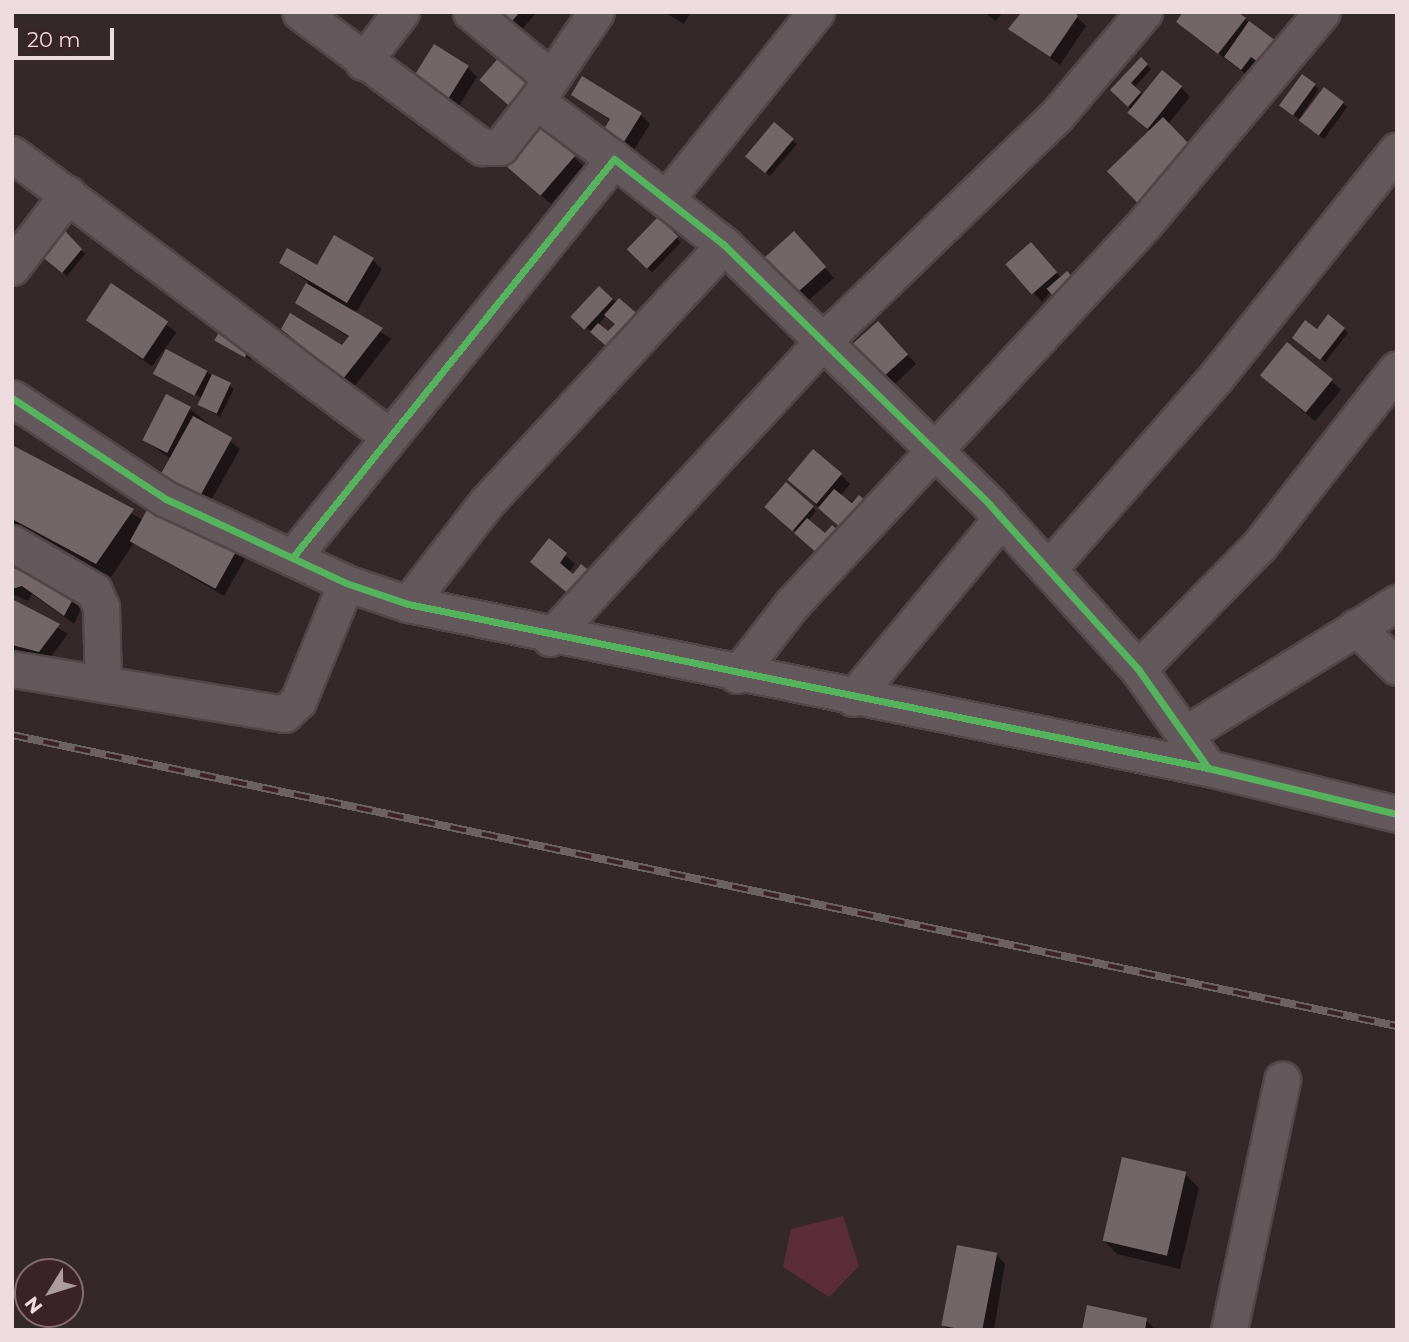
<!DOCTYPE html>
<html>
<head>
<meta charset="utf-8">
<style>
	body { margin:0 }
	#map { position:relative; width:1409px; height:1342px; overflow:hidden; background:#35282b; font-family:Montserrat,sans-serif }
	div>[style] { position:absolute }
	.green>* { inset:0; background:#5b2d3a }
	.shadow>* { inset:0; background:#0007; transform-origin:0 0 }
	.building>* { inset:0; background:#726669; transform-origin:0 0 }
	.roads { filter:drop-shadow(2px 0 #524648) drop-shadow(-2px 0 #524648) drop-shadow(0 2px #524648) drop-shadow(0 -2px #524648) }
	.street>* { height:35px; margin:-17.5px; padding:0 17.5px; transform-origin:17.5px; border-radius:17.5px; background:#63585b }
	.rail>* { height:8px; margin-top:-4px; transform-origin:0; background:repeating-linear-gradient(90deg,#3b2228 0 16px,#6c6264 0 32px); box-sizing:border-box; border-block:2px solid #6c6264 }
	.cycleway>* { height:7px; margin:-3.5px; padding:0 3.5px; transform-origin:3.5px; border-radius:3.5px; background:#56b35d }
	span { translate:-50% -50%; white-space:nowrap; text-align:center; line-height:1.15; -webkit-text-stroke:7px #3b2228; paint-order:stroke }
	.frame { position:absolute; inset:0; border:14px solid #eddbdf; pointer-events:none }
	.north { position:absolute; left:14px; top:1258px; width:70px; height:70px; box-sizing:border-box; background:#3b2228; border:2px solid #826c71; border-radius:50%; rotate:232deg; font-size:19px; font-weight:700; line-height:28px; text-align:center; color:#eddbdf }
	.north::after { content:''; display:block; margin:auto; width:24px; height:32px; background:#ad9ca0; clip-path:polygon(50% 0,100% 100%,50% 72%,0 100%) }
	.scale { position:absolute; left:14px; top:28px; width:100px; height:32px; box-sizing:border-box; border:4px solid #eddbdf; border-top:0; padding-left:9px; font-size:21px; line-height:24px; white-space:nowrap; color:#eddbdf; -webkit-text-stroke:5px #3b2228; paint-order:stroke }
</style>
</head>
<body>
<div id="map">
	<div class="green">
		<i style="clip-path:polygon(843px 1216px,859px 1266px,829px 1297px,783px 1267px,791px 1229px)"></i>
	</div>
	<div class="shadow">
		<i style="clip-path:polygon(483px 12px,535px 12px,536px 13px,514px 39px)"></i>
		<i style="clip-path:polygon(664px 12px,691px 12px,684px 24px)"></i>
		<i style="clip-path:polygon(984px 12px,1003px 12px,996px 21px)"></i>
		<i style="clip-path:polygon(1077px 17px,1086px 26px,1060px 65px,1011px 29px)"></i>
		<i style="clip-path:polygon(1245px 19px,1283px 48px,1251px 78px,1188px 31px)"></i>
		<i style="clip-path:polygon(1141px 59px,1151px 69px,1134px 88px,1143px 96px,1181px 87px,1190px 97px,1168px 124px,1148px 211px,1110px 172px,1151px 132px,1112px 89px)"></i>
		<i style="clip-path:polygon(468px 68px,477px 77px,457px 109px,424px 88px)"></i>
		<i style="clip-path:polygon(1302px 76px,1319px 89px,1299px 119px,1286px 109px)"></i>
		<i style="clip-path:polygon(574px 95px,641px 115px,650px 124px,627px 161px,611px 121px)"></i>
		<i style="clip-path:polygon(1343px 103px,1347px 107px,1324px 139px,1306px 126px)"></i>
		<i style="clip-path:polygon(775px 125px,797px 144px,770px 176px,752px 161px)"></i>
		<i style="clip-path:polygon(574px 157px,583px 166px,551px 204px,519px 176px)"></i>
		<i style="left:658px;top:220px;width:32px;height:42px;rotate:44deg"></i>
		<i style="clip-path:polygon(65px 233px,85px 254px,67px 276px,46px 259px)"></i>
		<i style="clip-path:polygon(803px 242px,834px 278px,802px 306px,762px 261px)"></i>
		<i style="clip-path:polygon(1040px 254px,1061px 278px,1042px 302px,1008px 265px)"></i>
		<i style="clip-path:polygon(373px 260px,382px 269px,357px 311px,348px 310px,391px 339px,354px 387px,293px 338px,343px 347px,350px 338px,297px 303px,308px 282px,281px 263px,317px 268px)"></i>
		<i style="left:111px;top:285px;width:81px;height:42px;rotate:36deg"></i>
		<i style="clip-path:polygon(evenodd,599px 289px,645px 323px,618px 354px,575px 318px,599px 289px,607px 315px,617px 324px,608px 334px,598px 325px,607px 315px)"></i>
		<i style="clip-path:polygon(1344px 329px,1348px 333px,1325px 362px,1298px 342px)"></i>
		<i style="clip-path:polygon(887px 332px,916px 364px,887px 391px,877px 381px)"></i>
		<i style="clip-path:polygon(216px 340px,258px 345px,251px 360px)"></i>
		<i style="left:1287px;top:344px;width:71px;height:41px;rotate:40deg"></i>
		<i style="clip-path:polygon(207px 372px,234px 389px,220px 417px,199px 404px,202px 398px,156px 373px)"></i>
		<i style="clip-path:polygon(190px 409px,240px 449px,205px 511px,171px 459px,144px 440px)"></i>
		<i style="clip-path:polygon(12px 447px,143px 520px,236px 550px,245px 559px,224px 596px,134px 543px,111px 577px,12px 525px)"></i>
		<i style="clip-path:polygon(841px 475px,850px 484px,840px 496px,872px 509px,820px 508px,799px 489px)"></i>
		<i style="clip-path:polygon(812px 507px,816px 511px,808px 521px,825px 536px,850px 543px,797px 533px,771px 511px)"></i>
		<i style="clip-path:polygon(549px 541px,575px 564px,569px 573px,581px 604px,532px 562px)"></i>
		<i style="clip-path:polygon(12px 569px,72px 600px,81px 609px,74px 624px,32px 594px,28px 601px,12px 594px)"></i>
		<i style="clip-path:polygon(12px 601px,68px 634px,48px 660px,12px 651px)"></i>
		<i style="clip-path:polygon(1185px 1174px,1199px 1188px,1180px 1269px,1117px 1254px,1103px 1240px)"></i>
		<i style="clip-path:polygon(996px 1254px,1005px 1264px,994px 1330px,949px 1330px,944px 1325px)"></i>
		<i style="clip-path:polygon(1146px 1320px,1156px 1330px,1084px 1330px)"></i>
	</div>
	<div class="building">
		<i style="clip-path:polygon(482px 12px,520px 12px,503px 31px)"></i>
		<i style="clip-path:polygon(1022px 12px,1074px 12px,1078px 16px,1050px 57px,1008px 29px)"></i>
		<i style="clip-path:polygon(1183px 12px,1238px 12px,1246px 18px,1218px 54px,1176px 22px)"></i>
		<i style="clip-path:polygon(1249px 21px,1284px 47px,1268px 69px,1251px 57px,1241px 70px,1224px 57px)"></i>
		<i style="left:434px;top:44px;width:41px;height:41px;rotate:32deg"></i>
		<i style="left:501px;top:55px;width:46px;height:33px;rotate:41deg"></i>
		<i style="clip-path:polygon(1141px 57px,1148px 64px,1131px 83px,1141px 92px,1128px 107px,1110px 90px)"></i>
		<i style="left:1162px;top:70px;width:26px;height:55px;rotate:39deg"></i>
		<i style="left:1302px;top:74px;width:17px;height:39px;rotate:36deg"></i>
		<i style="clip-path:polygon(582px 76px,642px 113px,617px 153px,597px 141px,610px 119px,571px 95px)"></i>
		<i style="left:1324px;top:87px;width:25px;height:42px;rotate:37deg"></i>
		<i style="left:1163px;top:117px;width:45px;height:78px;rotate:46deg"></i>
		<i style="left:774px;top:122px;width:26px;height:45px;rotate:40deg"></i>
		<i style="left:542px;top:127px;width:44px;height:53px;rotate:41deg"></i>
		<i style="left:658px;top:217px;width:28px;height:45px;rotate:44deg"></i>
		<i style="clip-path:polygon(65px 231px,82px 249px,62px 273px,40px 255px)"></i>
		<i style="left:794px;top:231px;width:48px;height:46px;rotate:48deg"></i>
		<i style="clip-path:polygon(334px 235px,374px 258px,347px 303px,279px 263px,287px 248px,317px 265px)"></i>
		<i style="left:1031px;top:242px;width:40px;height:34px;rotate:49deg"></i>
		<i style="left:1067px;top:271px;width:23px;height:27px;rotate:49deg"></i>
		<i style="left:111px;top:283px;width:69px;height:45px;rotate:34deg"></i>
		<i style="clip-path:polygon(306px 283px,383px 328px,343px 379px,281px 329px,290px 313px,342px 345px,349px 336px,295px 303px)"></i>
		<i style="left:599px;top:286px;width:19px;height:42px;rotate:43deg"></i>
		<i style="clip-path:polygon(619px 298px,642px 318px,613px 352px,590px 332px,598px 323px,608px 331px,615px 324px,604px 315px)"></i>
		<i style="clip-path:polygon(1328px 314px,1345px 328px,1320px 360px,1292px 338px,1305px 320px,1317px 329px)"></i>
		<i style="left:878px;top:321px;width:45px;height:43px;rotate:48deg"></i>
		<i style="left:224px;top:323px;width:35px;height:20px;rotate:29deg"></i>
		<i style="left:1287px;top:342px;width:59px;height:43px;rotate:39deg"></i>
		<i style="left:166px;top:349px;width:47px;height:28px;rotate:28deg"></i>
		<i style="left:212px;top:374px;width:21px;height:34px;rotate:25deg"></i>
		<i style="left:166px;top:394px;width:28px;height:52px;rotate:27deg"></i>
		<i style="left:193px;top:416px;width:45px;height:74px;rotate:29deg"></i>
		<i style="clip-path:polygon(12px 445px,134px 509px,96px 564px,12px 519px)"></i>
		<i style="left:813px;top:449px;width:38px;height:40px;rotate:40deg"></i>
		<i style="left:786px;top:482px;width:37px;height:33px;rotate:41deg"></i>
		<i style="clip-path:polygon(834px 489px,852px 503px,859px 495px,874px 508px,850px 536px,818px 508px)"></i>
		<i style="left:152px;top:501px;width:98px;height:46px;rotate:29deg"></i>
		<i style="clip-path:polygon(807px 518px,825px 533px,832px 525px,848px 538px,827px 562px,794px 533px)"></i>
		<i style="clip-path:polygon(549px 538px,567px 553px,560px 563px,573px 574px,581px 564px,591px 572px,571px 596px,530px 562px)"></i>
		<i style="clip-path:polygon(12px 567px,73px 599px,64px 616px,22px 586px,12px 589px)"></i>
		<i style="clip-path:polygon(12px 599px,60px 624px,39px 652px,12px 645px)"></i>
		<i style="left:1122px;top:1157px;width:66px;height:86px;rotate:13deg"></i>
		<i style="left:957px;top:1245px;width:41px;height:82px;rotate:11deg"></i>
		<i style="clip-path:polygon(1087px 1305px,1147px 1318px,1145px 1330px,1082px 1330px)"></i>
	</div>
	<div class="roads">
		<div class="street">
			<i style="left:300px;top:12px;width:227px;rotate:36.6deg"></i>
			<i style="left:482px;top:147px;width:18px"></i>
			<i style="left:500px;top:147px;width:58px;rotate:-52deg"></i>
			<i style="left:536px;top:101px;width:97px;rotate:36.6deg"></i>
			<i style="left:471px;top:12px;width:104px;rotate:39.5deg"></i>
			<i style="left:363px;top:62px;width:63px;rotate:-52.8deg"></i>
			<i style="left:536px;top:101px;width:107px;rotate:-56deg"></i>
			<i style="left:12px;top:154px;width:469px;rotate:36.8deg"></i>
			<i style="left:666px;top:199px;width:240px;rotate:-51.3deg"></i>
			<i style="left:12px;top:267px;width:92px;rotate:-52.5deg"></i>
			<i style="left:12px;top:398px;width:184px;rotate:33.3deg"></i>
			<i style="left:166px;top:499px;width:199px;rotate:25deg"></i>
			<i style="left:346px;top:583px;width:65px;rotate:18.7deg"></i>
			<i style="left:408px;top:604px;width:817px;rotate:11.59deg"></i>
			<i style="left:12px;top:543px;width:95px;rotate:30.3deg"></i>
			<i style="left:94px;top:591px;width:17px;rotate:66deg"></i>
			<i style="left:101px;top:607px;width:76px;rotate:88.5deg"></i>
			<i style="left:293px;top:557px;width:511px;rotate:-51.11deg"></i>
			<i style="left:614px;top:159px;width:140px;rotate:38deg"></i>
			<i style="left:724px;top:245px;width:371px;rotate:44.3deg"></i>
			<i style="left:989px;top:504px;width:222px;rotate:47.9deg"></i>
			<i style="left:1138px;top:669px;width:121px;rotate:54.7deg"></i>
			<i style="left:1208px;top:768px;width:195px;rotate:13.7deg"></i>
			<i style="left:1048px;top:569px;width:255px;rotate:-48.8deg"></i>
			<i style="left:1216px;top:377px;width:290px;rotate:-51.4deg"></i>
			<i style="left:408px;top:604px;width:128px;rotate:-52.3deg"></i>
			<i style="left:486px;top:503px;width:351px;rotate:-47.3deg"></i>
			<i style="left:1356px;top:627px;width:57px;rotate:44.3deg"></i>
			<i style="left:550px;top:638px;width:403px;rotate:-47.4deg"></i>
			<i style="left:823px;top:341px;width:325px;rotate:-44deg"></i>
			<i style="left:1057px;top:115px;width:135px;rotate:-49.8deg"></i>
			<i style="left:12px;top:669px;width:276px;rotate:9.4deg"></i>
			<i style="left:284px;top:714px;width:19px;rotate:-43deg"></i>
			<i style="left:298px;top:701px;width:127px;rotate:-67.9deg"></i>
			<i style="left:1138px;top:669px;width:173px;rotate:-45.5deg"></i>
			<i style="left:1259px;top:546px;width:224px;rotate:-52.1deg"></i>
			<i style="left:737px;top:675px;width:90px;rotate:-52.2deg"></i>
			<i style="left:792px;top:604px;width:519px;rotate:-47.18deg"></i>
			<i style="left:1145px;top:223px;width:275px;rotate:-50deg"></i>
			<i style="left:853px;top:698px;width:234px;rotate:-50.4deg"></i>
			<i style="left:1187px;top:733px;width:247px;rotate:-31.8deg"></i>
			<i style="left:1229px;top:1330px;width:256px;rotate:-78deg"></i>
		</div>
	</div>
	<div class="rail">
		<i style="left:12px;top:735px;width:1415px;rotate:11.87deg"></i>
	</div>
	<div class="cycleway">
		<i style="left:12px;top:398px;width:184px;rotate:33.3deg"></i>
		<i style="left:166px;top:499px;width:199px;rotate:25deg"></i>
		<i style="left:346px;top:583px;width:65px;rotate:18.7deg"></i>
		<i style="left:408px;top:604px;width:817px;rotate:11.59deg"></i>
		<i style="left:293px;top:557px;width:511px;rotate:-51.11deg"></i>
		<i style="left:614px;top:159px;width:140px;rotate:38deg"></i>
		<i style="left:724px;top:245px;width:371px;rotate:44.3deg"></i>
		<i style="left:989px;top:504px;width:222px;rotate:47.9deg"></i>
		<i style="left:1138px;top:669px;width:121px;rotate:54.7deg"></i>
		<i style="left:1208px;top:768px;width:195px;rotate:13.7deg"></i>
	</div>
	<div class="frame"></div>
	<div class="north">N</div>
	<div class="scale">20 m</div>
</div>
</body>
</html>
